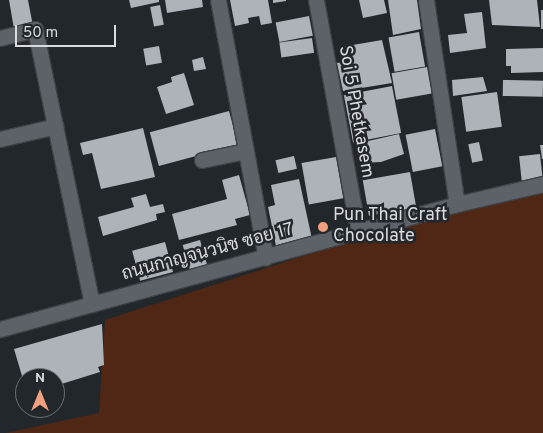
<!DOCTYPE html>
<html>
<head>
<meta charset="utf-8">
<style>
	body { margin:0 }
	#map { position:relative; width:543px; height:433px; overflow:hidden; background:#22272c; font-family:Overpass,Sarabun,sans-serif }
	div>[style] { position:absolute }
	.green>* { inset:0; background:#502715 }
	.building>* { inset:0; background:#adb3b9; transform-origin:0 0 }
	.roads { filter:drop-shadow(1px 0 #3d4145) drop-shadow(-1px 0 #3d4145) drop-shadow(0 1px #3d4145) drop-shadow(0 -1px #3d4145) }
	.street>* { height:15px; margin:-7.5px; padding:0 7.5px; transform-origin:7.5px; border-radius:7.5px; background:#5d6268 }
	.dots>* { width:14px; height:14px; translate:-50% -50%; box-sizing:border-box; border:2px solid #22272c; border-radius:50% }
	span { translate:-50% -50%; white-space:nowrap; text-align:center; line-height:1.15; -webkit-text-stroke:5px #22272c; paint-order:stroke }
	.street-label { font-size:18px; color:#d9dcdf }
	.poi-label { font-size:18px; color:#d9dcdf }
	.left { translate:0 -50%; text-align:left }
	.north { position:absolute; left:15px; top:368px; width:50px; height:50px; box-sizing:border-box; background:#22272c; border:1px solid #6b6f74; border-radius:50%; rotate:0deg; font-size:14px; font-weight:700; line-height:20px; text-align:center; color:#d9dcdf }
	.north::after { content:''; display:block; margin:auto; width:18px; height:22px; background:#f2a17e; clip-path:polygon(50% 0,100% 100%,50% 72%,0 100%) }
	.scale { position:absolute; left:15px; top:25px; width:101px; height:22px; box-sizing:border-box; border:2px solid #d9dcdf; border-top:0; padding-left:6px; font-size:15px; line-height:18px; white-space:nowrap; color:#d9dcdf; -webkit-text-stroke:4px #22272c; paint-order:stroke }
</style>
</head>
<body>
<div id="map">
	<div class="green">
		<i style="clip-path:polygon(543px 189px,543px 433px,6px 433px,99px 413px,105px 320px,421px 218px)"></i>
	</div>
	<div class="building">
		<i style="clip-path:polygon(9px 0,28px 0,33px 26px,14px 29px)"></i>
		<i style="clip-path:polygon(129px 0,159px 0,159px 2px,131px 8px)"></i>
		<i style="clip-path:polygon(165px 0,202px 0,203px 7px,167px 13px)"></i>
		<i style="clip-path:polygon(230px 0,268px 0,272px 23px,261px 25px,259px 16px,248px 18px,249px 23px,235px 26px)"></i>
		<i style="clip-path:polygon(273px 0,286px 0,286px 1px,273px 3px)"></i>
		<i style="clip-path:polygon(359px 0,384px 0,387px 13px,363px 18px)"></i>
		<i style="clip-path:polygon(388px 0,417px 0,421px 29px,393px 35px)"></i>
		<i style="clip-path:polygon(489px 0,537px 0,540px 27px,492px 25px)"></i>
		<i style="left:160px;top:5px;width:20px;height:10px;rotate:79deg"></i>
		<i style="left:541px;top:10px;width:2px;height:19px"></i>
		<i style="clip-path:polygon(482px 12px,486px 48px,450px 53px,448px 35px,467px 33px,464px 14px)"></i>
		<i style="left:309px;top:16px;width:20px;height:34px;rotate:79deg"></i>
		<i style="left:419px;top:32px;width:35px;height:31px;rotate:80deg"></i>
		<i style="left:312px;top:38px;width:15px;height:33px;rotate:82deg"></i>
		<i style="clip-path:polygon(382px 40px,392px 83px,343px 91px,337px 63px,345px 62px,341px 47px)"></i>
		<i style="left:159px;top:46px;width:17px;height:16px;rotate:80deg"></i>
		<i style="clip-path:polygon(543px 48px,543px 72px,511px 73px,511px 66px,506px 66px,506px 49px)"></i>
		<i style="clip-path:polygon(203px 57px,206px 69px,194px 71px,192px 60px)"></i>
		<i style="left:427px;top:67px;width:27px;height:36px;rotate:80deg"></i>
		<i style="clip-path:polygon(184px 73px,194px 105px,166px 114px,157px 87px,172px 82px,171px 77px)"></i>
		<i style="clip-path:polygon(483px 77px,487px 91px,453px 96px,452px 80px)"></i>
		<i style="left:503px;top:80px;width:40px;height:16px;rotate:1deg"></i>
		<i style="left:392px;top:86px;width:48px;height:49px;rotate:79deg"></i>
		<i style="left:497px;top:92px;width:35px;height:36px;rotate:82deg"></i>
		<i style="left:229px;top:111px;width:35px;height:82px;rotate:75deg"></i>
		<i style="clip-path:polygon(143px 128px,155px 177px,101px 189px,92px 153px,83px 155px,80px 143px)"></i>
		<i style="left:435px;top:129px;width:38px;height:30px;rotate:79deg"></i>
		<i style="clip-path:polygon(399px 134px,404px 154px,381px 162px,360px 163px,355px 144px)"></i>
		<i style="left:479px;top:142px;width:19px;height:11px;rotate:78deg"></i>
		<i style="clip-path:polygon(540px 145px,543px 145px,543px 159px,542px 159px)"></i>
		<i style="left:540px;top:154px;width:29px;height:21px;rotate:84deg"></i>
		<i style="left:294px;top:156px;width:13px;height:19px;rotate:77deg"></i>
		<i style="left:336px;top:157px;width:42px;height:35px;rotate:80deg"></i>
		<i style="left:410px;top:172px;width:36px;height:48px;rotate:80deg"></i>
		<i style="clip-path:polygon(239px 175px,250px 215px,235px 219px,237px 225px,179px 240px,172px 214px,227px 199px,222px 180px)"></i>
		<i style="clip-path:polygon(299px 179px,312px 239px,276px 246px,268px 207px,275px 205px,271px 185px)"></i>
		<i style="clip-path:polygon(146px 194px,150px 207px,163px 204px,165px 212px,156px 214px,157px 220px,103px 236px,98px 217px,134px 207px,131px 198px)"></i>
		<i style="left:200px;top:240px;width:33px;height:18px;rotate:74deg"></i>
		<i style="left:165px;top:242px;width:31px;height:34px;rotate:75deg"></i>
		<i style="clip-path:polygon(102px 324px,104px 365px,98px 367px,100px 372px,55px 386px,55px 378px,25px 378px,25px 386px,14px 349px)"></i>
	</div>
	<div class="roads">
		<div class="street">
			<i style="left:218px;top:0;width:262px;rotate:79.5deg"></i>
			<i style="left:316px;top:0;width:235px;rotate:79.7deg"></i>
			<i style="left:426px;top:0;width:206px;rotate:81.4deg"></i>
			<i style="left:0;top:38px;width:36px;rotate:-14deg"></i>
			<i style="left:35px;top:29px;width:281px;rotate:78.3deg"></i>
			<i style="left:0;top:139px;width:57px;rotate:-13.1deg"></i>
			<i style="left:202px;top:160px;width:45px;rotate:-11.6deg"></i>
			<i style="left:0;top:329px;width:474px;rotate:-15.3deg"></i>
			<i style="left:457px;top:204px;width:88px;rotate:-13.1deg"></i>
		</div>
	</div>
	<div class="dots">
		<i style="left:323px;top:227px;background:#f2a17e"></i>
	</div>
	<div class="street-label">
		<span style="left:355px;top:112px;rotate:80deg">Soi 5 Phetkasem</span>
		<span style="left:208px;top:253px;rotate:-15deg">ถนนกาญจนวนิช ซอย 17</span>
	</div>
	<div class="poi-label">
		<span class="left" style="left:333px;top:227px">Pun Thai Craft<br>Chocolate</span>
	</div>
	<div class="north">N</div>
	<div class="scale">50 m</div>
</div>
</body>
</html>
